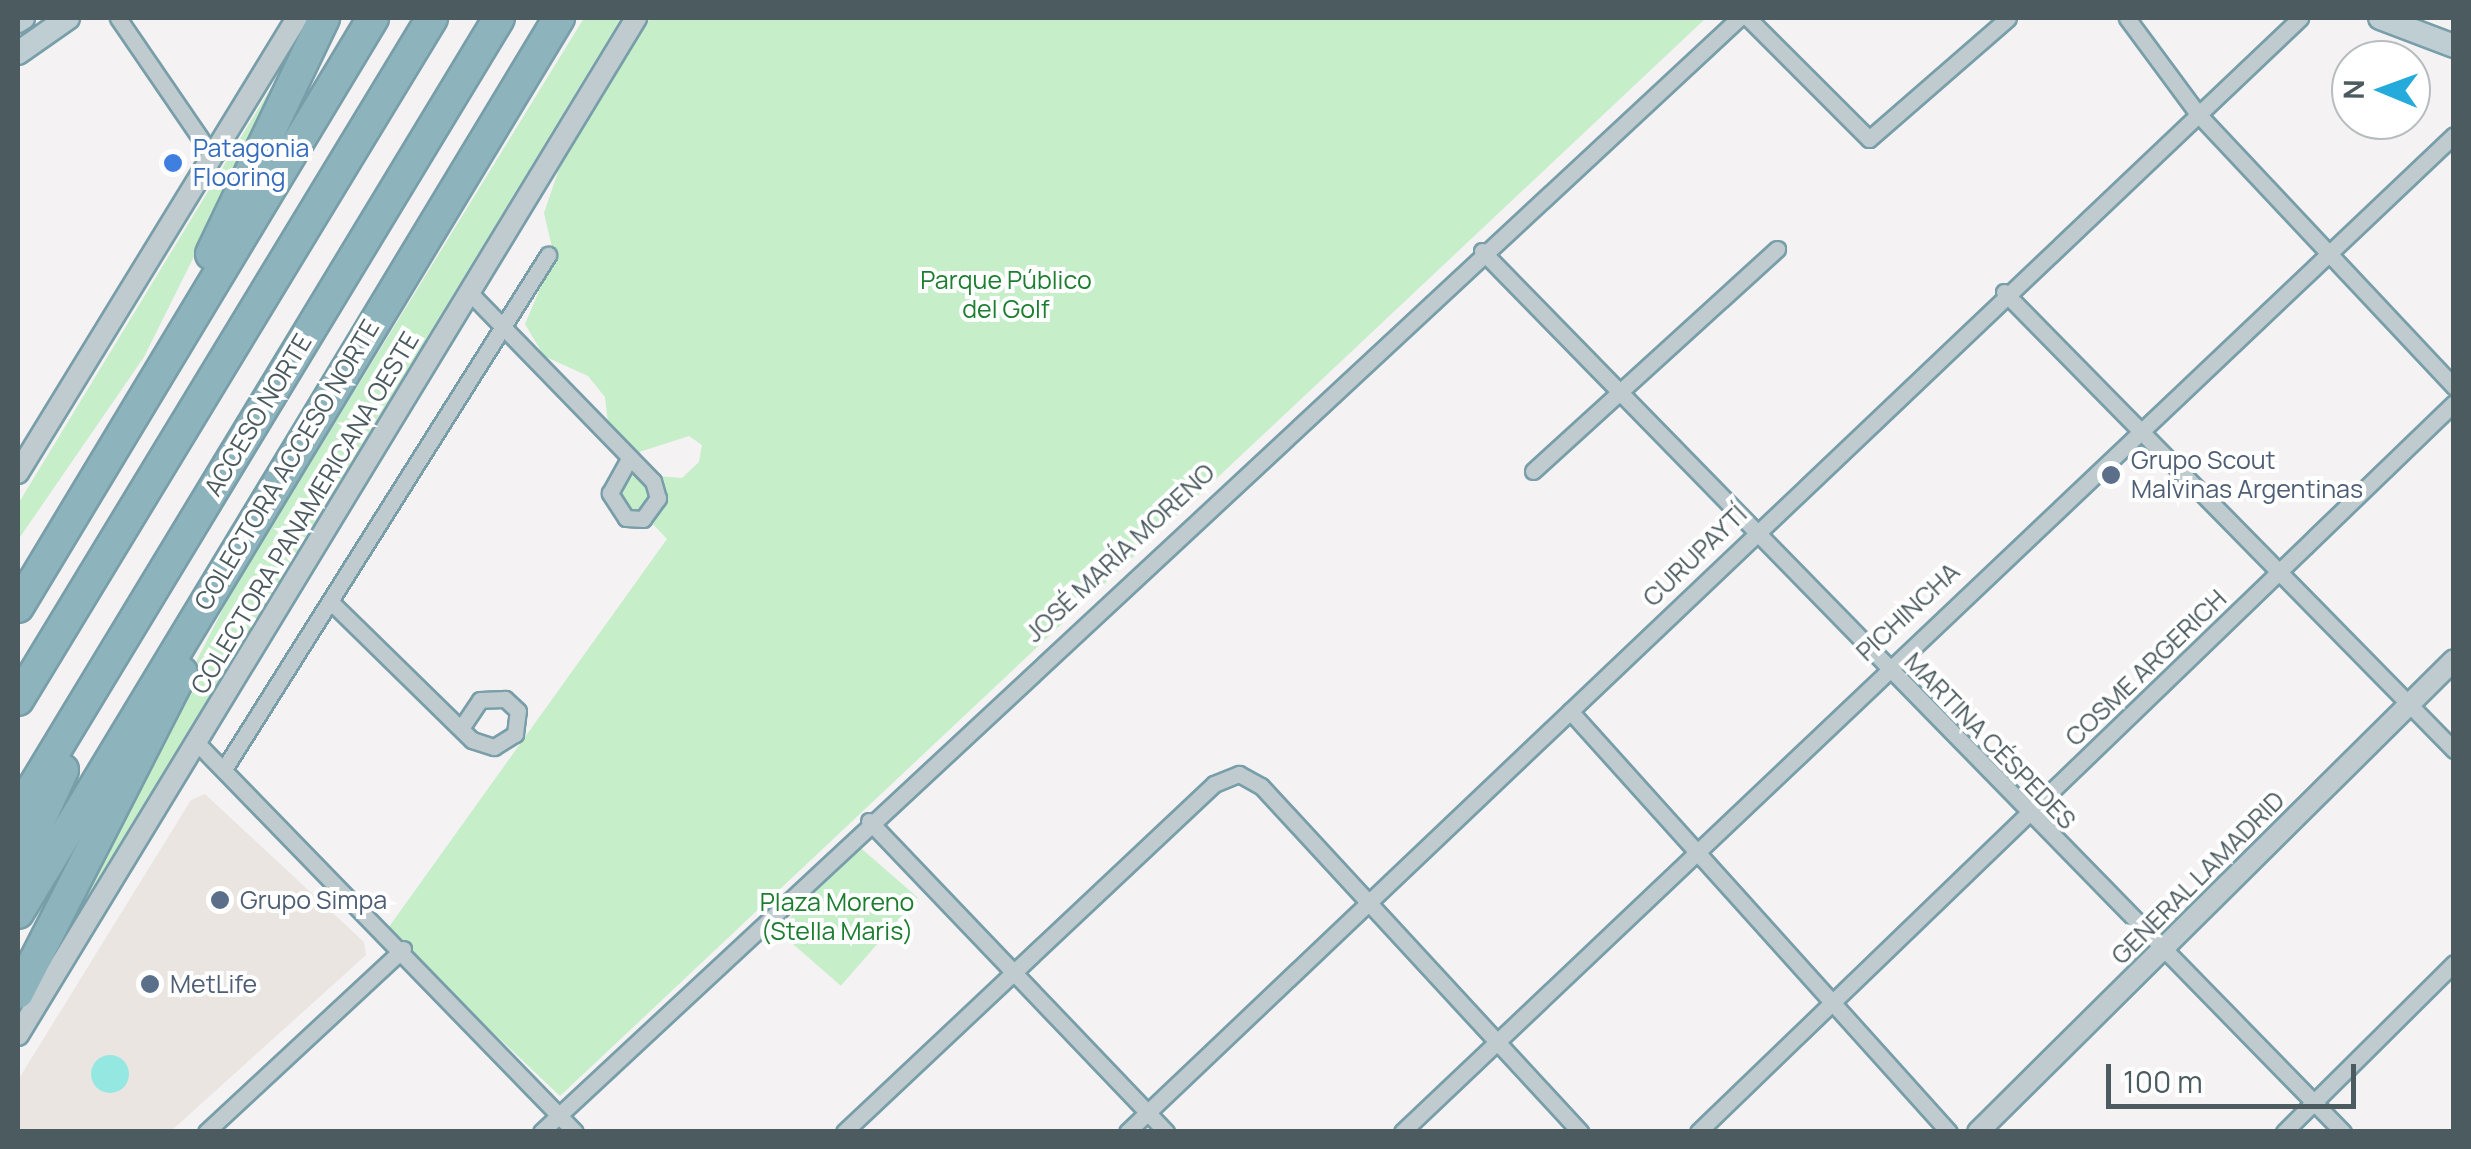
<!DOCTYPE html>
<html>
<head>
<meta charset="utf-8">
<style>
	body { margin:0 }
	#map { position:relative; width:2471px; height:1149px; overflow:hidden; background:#f4f2f3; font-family:Manrope,sans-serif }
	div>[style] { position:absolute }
	.commercial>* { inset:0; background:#eae5e1 }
	.green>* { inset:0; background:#c5eec9; transform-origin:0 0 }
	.water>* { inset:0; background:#95e8e1 }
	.round { border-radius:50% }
	.roads { filter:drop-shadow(2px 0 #789ea9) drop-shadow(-2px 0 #789ea9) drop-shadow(0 2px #789ea9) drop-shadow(0 -2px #789ea9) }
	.minor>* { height:15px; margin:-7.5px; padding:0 7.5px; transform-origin:7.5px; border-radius:7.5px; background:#bfcbce }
	.tertiary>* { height:20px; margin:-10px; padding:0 10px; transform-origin:10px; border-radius:10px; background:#bfcbce }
	.secondary>* { height:22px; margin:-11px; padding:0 11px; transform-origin:11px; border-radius:11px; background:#bfced2 }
	.motorway>* { height:30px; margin:-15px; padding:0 15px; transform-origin:15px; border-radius:15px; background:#8db3bd }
	.dots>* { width:28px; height:28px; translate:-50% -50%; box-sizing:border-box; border:5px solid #fff; border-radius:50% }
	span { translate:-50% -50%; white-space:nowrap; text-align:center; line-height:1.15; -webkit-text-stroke:8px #fff; paint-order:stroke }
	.shop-label { font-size:25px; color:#366cbe }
	.left { translate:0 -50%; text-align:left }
	.park-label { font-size:25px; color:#1d7e31 }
	.street-label { font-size:25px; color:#4b5b5f }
	.service-label { font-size:25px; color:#4e5e75 }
	.frame { position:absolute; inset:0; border:20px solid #4b5b5f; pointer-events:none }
	.north { position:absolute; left:2331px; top:40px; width:100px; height:100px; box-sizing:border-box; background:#fff; border:2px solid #b7bdbf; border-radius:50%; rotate:271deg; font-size:28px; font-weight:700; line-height:40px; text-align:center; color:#4b5b5f }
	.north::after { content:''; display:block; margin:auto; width:35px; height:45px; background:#25aadc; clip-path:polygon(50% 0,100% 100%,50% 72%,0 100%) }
	.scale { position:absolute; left:2106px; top:1064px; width:250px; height:45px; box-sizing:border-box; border:5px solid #4b5b5f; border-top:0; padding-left:12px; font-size:30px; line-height:35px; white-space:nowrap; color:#4b5b5f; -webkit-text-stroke:8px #fff; paint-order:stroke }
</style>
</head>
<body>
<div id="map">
	<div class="commercial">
		<i style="clip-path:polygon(205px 794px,364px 942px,366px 955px,171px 1131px,18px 1131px,18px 1080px,191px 800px)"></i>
	</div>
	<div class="green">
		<i style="clip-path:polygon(584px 18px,621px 18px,28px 994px,234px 587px)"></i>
		<i style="clip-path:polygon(650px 18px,1706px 18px,560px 1096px,386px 931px,667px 539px,650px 521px,617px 519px,607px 496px,619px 473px,682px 478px,699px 462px,702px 445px,689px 436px,636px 453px,608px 423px,605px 397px,588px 376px,544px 356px,525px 324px,554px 256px,544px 213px,559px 169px)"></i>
		<i style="clip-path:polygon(308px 27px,144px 357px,18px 540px,18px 504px)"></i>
		<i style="left:855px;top:843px;width:83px;height:117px;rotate:41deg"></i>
	</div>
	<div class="water">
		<i class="round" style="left:91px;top:1055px;width:38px;height:38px"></i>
	</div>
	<div class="roads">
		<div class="minor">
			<i style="left:118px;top:18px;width:168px;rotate:55.6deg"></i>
			<i style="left:1748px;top:18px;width:171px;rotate:45deg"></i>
			<i style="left:1869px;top:139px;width:184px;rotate:-41deg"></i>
			<i style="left:2127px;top:18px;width:119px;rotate:53.5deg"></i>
			<i style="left:2198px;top:114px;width:374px;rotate:46.8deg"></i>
			<i style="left:1482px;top:251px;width:1232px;rotate:45.66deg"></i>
			<i style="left:469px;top:292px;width:264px;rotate:45.8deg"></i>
			<i style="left:653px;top:481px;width:18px;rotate:74deg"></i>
			<i style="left:658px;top:498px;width:26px;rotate:126deg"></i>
			<i style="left:643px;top:519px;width:17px;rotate:-177deg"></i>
			<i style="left:626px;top:518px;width:30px;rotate:-123deg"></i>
			<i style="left:610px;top:493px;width:37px;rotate:-61deg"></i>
			<i style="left:2004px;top:292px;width:642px;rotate:45.5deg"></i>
			<i style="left:1533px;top:471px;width:330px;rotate:-42.3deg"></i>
			<i style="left:332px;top:603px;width:196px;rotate:44.4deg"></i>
			<i style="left:472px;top:740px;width:23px;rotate:18deg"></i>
			<i style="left:494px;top:747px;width:25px;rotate:-32deg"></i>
			<i style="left:515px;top:734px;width:23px;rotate:-83deg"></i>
			<i style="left:518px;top:711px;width:18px;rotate:-137deg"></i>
			<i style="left:505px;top:699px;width:25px;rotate:178deg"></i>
			<i style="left:480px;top:700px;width:34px;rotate:124deg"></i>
			<i style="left:1570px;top:711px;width:566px;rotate:48.01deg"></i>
			<i style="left:195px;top:741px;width:545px;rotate:45.82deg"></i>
			<i style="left:224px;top:769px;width:608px;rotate:-57.77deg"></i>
			<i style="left:869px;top:821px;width:430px;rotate:46.3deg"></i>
			<i style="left:206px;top:1132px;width:269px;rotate:-42.9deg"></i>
			<i style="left:541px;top:1132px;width:1636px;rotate:-42.92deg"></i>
			<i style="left:844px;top:1132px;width:508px;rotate:-43.24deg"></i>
			<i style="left:1214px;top:784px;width:27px;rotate:-22deg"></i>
			<i style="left:1239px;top:774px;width:25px;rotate:29deg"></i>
			<i style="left:1261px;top:786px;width:471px;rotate:47.3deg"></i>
			<i style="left:1127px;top:1132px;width:1618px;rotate:-43.52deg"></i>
			<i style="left:1402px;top:1132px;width:1449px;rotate:-43.46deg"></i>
			<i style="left:1698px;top:1132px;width:1050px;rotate:-43.96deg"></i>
			<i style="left:2284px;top:1132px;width:240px;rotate:-44.8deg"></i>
		</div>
		<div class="tertiary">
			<i style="left:18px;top:473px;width:534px;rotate:-58.48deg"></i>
			<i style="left:18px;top:1035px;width:1190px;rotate:-58.71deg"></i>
			<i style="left:1978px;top:1132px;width:670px;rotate:-44.76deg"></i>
		</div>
		<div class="secondary">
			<i style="left:2380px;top:18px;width:79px;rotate:20.7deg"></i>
			<i style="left:18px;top:21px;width:6px;rotate:-31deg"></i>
			<i style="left:18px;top:53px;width:61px;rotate:-35deg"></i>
		</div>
		<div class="motorway">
			<i style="left:211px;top:254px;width:262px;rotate:-64.4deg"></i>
			<i style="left:18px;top:607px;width:688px;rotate:-58.92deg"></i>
			<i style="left:18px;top:700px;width:798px;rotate:-58.74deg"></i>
			<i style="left:18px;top:812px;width:928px;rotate:-58.79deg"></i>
			<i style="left:18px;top:867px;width:107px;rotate:-65.1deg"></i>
			<i style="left:18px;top:913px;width:1046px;rotate:-58.85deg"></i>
			<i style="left:18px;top:993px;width:360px;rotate:-62.9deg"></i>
		</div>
	</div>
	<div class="dots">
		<i style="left:173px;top:163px;background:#3f7fe0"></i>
		<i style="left:2111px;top:475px;background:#5c6f8a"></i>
		<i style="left:220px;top:900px;background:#5c6f8a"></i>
		<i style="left:150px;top:984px;background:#5c6f8a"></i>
	</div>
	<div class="shop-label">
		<span class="left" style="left:193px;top:163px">Patagonia<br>Flooring</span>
	</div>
	<div class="park-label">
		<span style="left:1006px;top:295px">Parque Público<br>del Golf</span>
		<span style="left:837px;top:917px">Plaza Moreno<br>(Stella Maris)</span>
	</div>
	<div class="street-label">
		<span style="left:258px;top:415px;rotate:-59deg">ACCESO NORTE</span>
		<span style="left:287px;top:465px;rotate:-59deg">COLECTORA ACCESO NORTE</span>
		<span style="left:305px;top:513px;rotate:-59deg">COLECTORA PANAMERICANA OESTE</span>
		<span style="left:1120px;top:553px;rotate:-43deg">JOSÉ MARÍA MORENO</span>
		<span style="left:1695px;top:556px;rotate:-44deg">CURUPAYTÍ</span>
		<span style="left:1908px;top:612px;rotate:-43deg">PICHINCHA</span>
		<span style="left:2146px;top:668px;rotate:-44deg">COSME ARGERICH</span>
		<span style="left:1990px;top:741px;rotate:46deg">MARTINA CÉSPEDES</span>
		<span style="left:2198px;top:878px;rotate:-45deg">GENERAL LAMADRID</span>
	</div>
	<div class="service-label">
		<span class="left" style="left:2131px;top:475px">Grupo Scout<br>Malvinas Argentinas</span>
		<span class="left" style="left:240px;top:900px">Grupo Simpa</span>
		<span class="left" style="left:170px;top:984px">MetLife</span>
	</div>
	<div class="frame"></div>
	<div class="north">N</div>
	<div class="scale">100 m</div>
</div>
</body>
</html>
